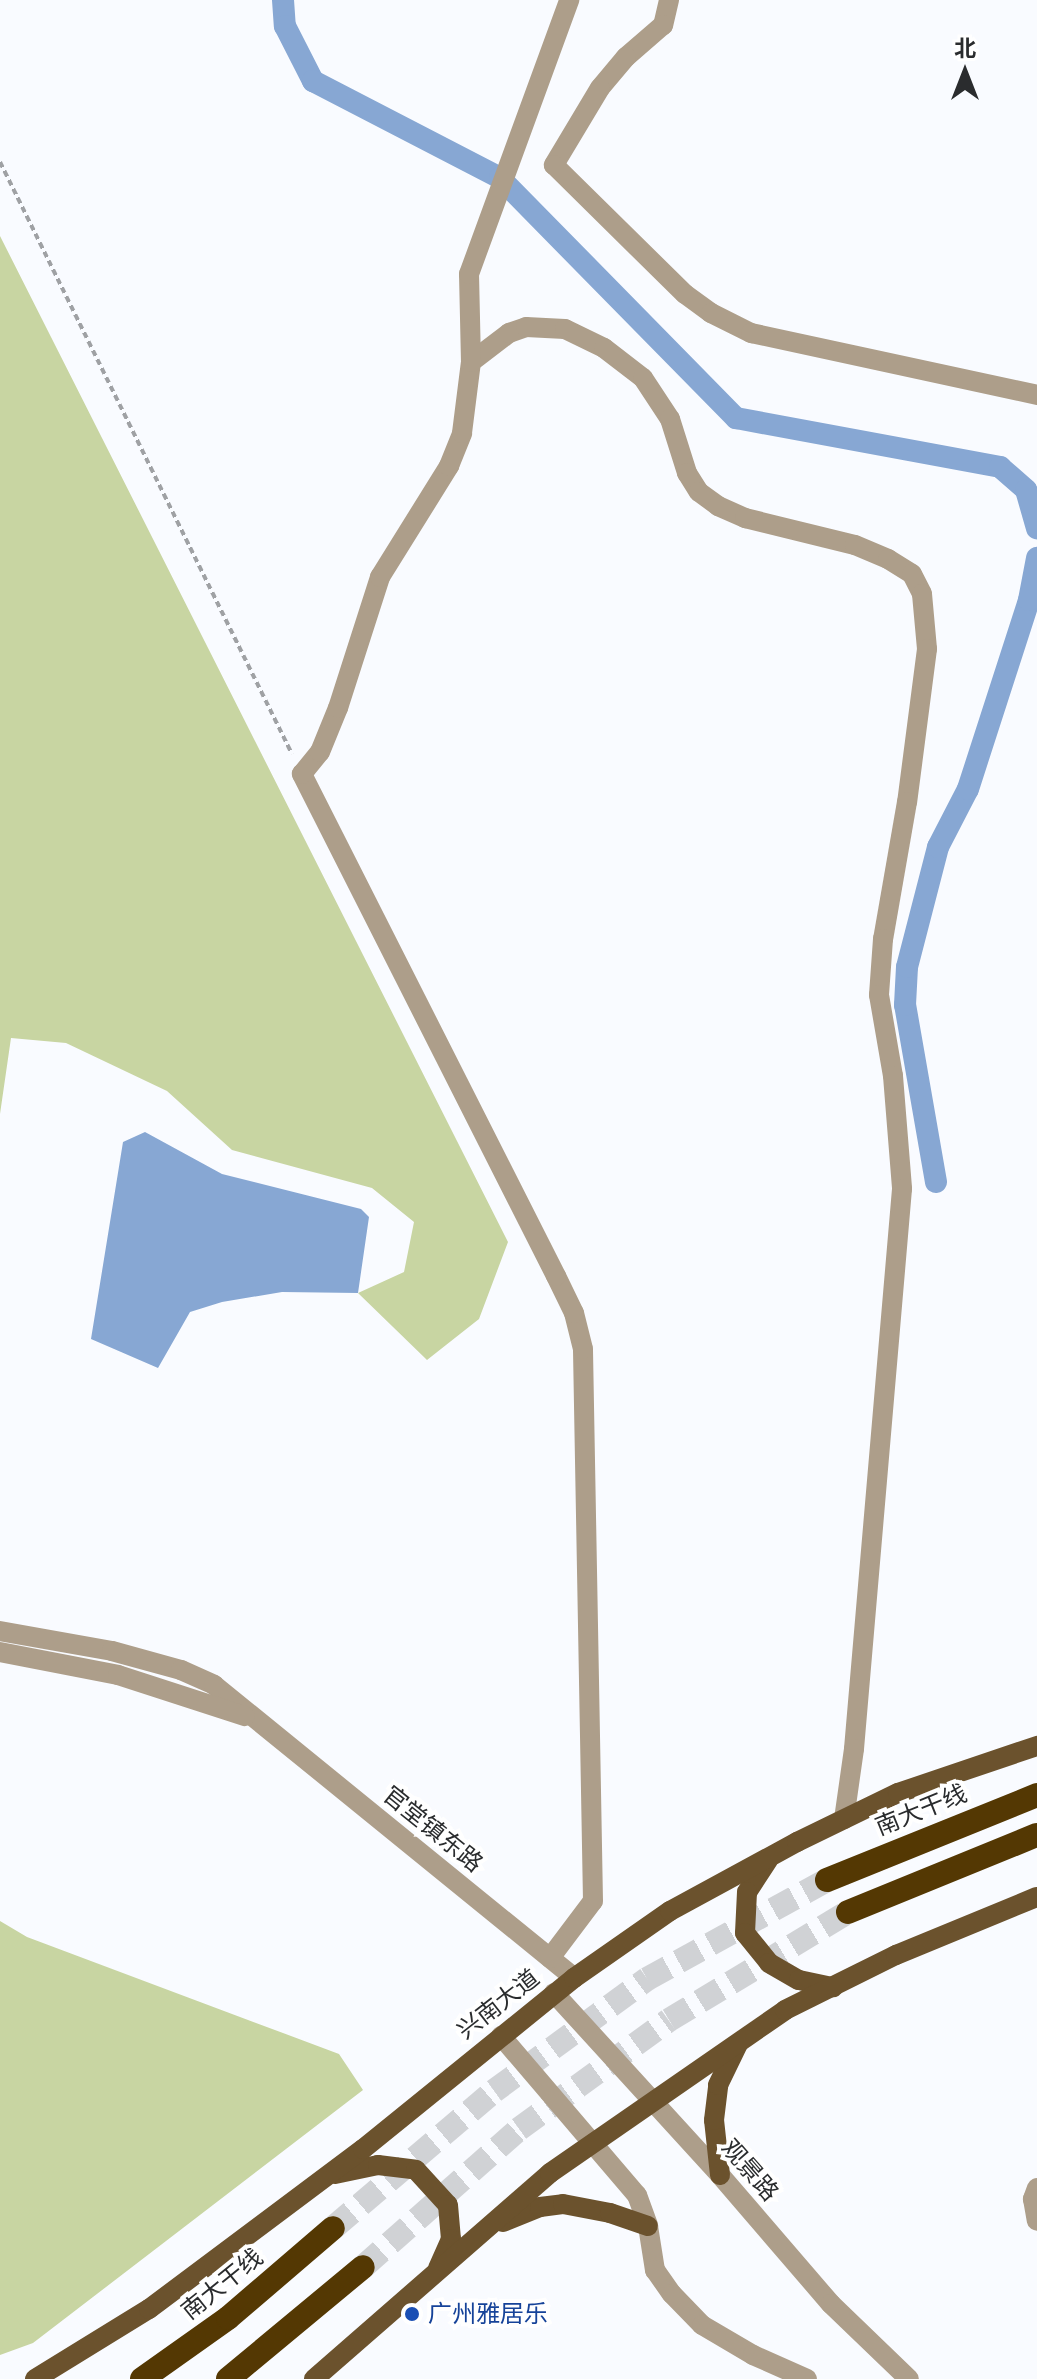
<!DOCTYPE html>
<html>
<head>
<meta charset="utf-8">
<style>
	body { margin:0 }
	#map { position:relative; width:1037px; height:2379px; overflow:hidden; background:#f9fbff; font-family:Raleway,"Noto Sans SC",sans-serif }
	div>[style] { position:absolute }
	.green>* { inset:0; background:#c8d5a2 }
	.water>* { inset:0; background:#87a7d3 }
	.canal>* { height:22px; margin:-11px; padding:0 11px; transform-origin:11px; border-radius:11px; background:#87a7d3 }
	.highway-tunnel>* { height:24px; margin-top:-12px; transform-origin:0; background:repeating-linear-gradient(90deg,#d0d2d5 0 24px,transparent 0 36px) }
	.path>* { height:4px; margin-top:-2px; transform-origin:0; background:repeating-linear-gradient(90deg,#9fa1a4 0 6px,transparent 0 10px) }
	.minor>* { height:20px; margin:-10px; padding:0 10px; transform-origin:10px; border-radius:10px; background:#ad9e8a }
	.major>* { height:20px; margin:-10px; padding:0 10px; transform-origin:10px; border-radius:10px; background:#6b522d }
	.highway>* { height:24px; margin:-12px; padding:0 12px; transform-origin:12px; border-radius:12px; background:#543803 }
	.dots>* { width:22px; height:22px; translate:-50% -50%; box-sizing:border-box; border:4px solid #fff; border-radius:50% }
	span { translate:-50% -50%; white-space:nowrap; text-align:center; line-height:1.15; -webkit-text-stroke:8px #fff; paint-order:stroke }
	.street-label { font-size:24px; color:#2a2c2e }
	.transit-label { font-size:24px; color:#164399 }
	.left { translate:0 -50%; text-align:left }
	.north { position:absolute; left:925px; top:32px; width:80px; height:80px; -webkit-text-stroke:6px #fff; paint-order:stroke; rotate:0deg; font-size:22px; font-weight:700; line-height:32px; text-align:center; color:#2a2c2e }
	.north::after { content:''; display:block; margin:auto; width:28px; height:36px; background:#2a2c2e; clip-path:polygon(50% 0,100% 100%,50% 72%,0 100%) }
</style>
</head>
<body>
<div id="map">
	<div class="green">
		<i style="clip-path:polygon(0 236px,508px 1242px,479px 1319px,427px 1360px,358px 1293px,404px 1272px,414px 1222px,372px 1188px,232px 1150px,167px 1091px,66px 1043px,11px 1038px,0 1114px)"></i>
		<i style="clip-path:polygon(0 1921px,27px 1937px,339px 2054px,363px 2090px,33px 2343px,0 2355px)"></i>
	</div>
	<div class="water">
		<i style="clip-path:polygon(145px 1132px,222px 1174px,361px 1209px,369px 1217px,358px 1293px,282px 1292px,222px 1302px,190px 1312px,158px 1368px,91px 1339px,123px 1142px)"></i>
	</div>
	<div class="canal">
		<i style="left:283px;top:0;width:26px;rotate:86deg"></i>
		<i style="left:285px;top:26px;width:62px;rotate:63deg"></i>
		<i style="left:313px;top:81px;width:211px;rotate:27.4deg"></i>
		<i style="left:500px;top:178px;width:337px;rotate:45.5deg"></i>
		<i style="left:736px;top:418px;width:269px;rotate:10.5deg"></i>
		<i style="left:1000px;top:467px;width:35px;rotate:41deg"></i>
		<i style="left:1026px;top:490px;width:40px;rotate:74deg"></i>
		<i style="left:936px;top:1182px;width:180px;rotate:-99.9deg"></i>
		<i style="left:905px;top:1005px;width:38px;rotate:-87deg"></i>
		<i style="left:907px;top:967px;width:124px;rotate:-75.5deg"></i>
		<i style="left:938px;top:847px;width:65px;rotate:-62.7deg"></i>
		<i style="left:968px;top:789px;width:199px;rotate:-72.1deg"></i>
		<i style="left:1029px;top:600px;width:43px;rotate:-79.2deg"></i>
	</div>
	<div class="highway-tunnel">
		<i style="left:333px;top:2228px;width:211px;rotate:-40.4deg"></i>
		<i style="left:494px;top:2091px;width:190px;rotate:-36.2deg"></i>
		<i style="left:647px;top:1979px;width:205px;rotate:-28.8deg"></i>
		<i style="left:363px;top:2267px;width:208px;rotate:-41.5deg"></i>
		<i style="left:519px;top:2129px;width:185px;rotate:-36deg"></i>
		<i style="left:669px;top:2020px;width:209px;rotate:-31.1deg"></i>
	</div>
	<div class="path">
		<i style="left:0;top:162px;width:660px;rotate:63.75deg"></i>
	</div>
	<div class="minor">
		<i style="left:669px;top:0;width:26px;rotate:103deg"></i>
		<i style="left:663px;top:25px;width:49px;rotate:139.1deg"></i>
		<i style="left:626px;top:57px;width:40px;rotate:130deg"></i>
		<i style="left:600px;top:88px;width:90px;rotate:120.9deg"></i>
		<i style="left:554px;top:165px;width:184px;rotate:44.6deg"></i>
		<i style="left:685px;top:294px;width:32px;rotate:36deg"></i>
		<i style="left:711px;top:313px;width:45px;rotate:26.6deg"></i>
		<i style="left:751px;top:333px;width:293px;rotate:12.2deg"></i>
		<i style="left:471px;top:362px;width:48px;rotate:-37.3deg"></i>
		<i style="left:509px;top:333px;width:18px;rotate:-19deg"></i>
		<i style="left:526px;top:327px;width:39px;rotate:3deg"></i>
		<i style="left:565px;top:329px;width:43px;rotate:26deg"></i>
		<i style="left:604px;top:348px;width:49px;rotate:37.6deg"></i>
		<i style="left:643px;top:378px;width:49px;rotate:56.6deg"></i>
		<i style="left:670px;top:419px;width:57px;rotate:72.5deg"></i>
		<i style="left:687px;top:473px;width:22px;rotate:58deg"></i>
		<i style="left:699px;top:492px;width:24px;rotate:36deg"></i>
		<i style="left:718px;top:506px;width:30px;rotate:24deg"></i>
		<i style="left:745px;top:518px;width:113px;rotate:13.8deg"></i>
		<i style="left:855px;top:545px;width:36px;rotate:23deg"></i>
		<i style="left:888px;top:559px;width:28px;rotate:32deg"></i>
		<i style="left:912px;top:574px;width:22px;rotate:63deg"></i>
		<i style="left:922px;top:594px;width:55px;rotate:84.8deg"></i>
		<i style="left:927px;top:649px;width:154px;rotate:97.4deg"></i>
		<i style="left:907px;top:802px;width:139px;rotate:99.9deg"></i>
		<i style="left:883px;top:939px;width:56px;rotate:94.1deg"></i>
		<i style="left:879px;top:995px;width:82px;rotate:80.2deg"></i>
		<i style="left:893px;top:1076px;width:113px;rotate:85.4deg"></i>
		<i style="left:902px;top:1189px;width:562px;rotate:94.9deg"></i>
		<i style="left:854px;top:1749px;width:71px;rotate:98.1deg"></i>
		<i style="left:0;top:1631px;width:114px;rotate:10.1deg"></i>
		<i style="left:112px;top:1651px;width:72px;rotate:15.4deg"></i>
		<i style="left:181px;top:1670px;width:36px;rotate:24deg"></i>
		<i style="left:214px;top:1685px;width:464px;rotate:39.1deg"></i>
		<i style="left:0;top:1652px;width:120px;rotate:11deg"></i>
		<i style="left:118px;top:1675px;width:133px;rotate:18deg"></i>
		<i style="left:550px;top:1958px;width:71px;rotate:-53deg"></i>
		<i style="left:593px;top:1901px;width:552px;rotate:-91.04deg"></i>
		<i style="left:583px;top:1349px;width:37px;rotate:-104deg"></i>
		<i style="left:574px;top:1313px;width:41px;rotate:-115.9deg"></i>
		<i style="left:556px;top:1276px;width:563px;rotate:-116.84deg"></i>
		<i style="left:302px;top:774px;width:28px;rotate:-51deg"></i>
		<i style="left:320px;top:752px;width:48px;rotate:-67.8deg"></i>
		<i style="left:338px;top:708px;width:138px;rotate:-72.2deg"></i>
		<i style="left:380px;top:577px;width:131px;rotate:-58.1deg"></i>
		<i style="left:449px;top:466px;width:35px;rotate:-68deg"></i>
		<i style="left:462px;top:433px;width:72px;rotate:-82.8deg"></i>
		<i style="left:471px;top:362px;width:88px;rotate:-91.3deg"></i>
		<i style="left:469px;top:274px;width:292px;rotate:-69.9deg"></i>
		<i style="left:554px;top:1993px;width:246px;rotate:47.6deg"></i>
		<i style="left:720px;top:2175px;width:170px;rotate:49.3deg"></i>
		<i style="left:831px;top:2304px;width:108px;rotate:43.9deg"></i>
		<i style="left:501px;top:2036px;width:209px;rotate:49.5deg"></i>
		<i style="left:637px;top:2195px;width:33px;rotate:70deg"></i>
		<i style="left:648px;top:2226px;width:45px;rotate:81deg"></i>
		<i style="left:655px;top:2270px;width:29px;rotate:55deg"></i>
		<i style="left:672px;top:2294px;width:43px;rotate:45.9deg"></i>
		<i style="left:702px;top:2325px;width:59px;rotate:30.5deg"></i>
		<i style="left:753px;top:2355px;width:59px;rotate:24deg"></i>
		<i style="left:1037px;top:2188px;width:12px;rotate:110deg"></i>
		<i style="left:1033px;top:2199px;width:22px;rotate:80deg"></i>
	</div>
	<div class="major">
		<i style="left:768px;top:1860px;width:38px;rotate:123deg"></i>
		<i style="left:747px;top:1892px;width:41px;rotate:92.8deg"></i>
		<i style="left:745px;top:1933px;width:38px;rotate:51deg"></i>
		<i style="left:769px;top:1963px;width:34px;rotate:30deg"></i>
		<i style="left:799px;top:1980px;width:35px;rotate:12deg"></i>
		<i style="left:335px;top:2174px;width:44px;rotate:-11.8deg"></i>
		<i style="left:378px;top:2165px;width:38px;rotate:7deg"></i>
		<i style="left:416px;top:2170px;width:47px;rotate:47.6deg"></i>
		<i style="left:448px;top:2205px;width:34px;rotate:85deg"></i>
		<i style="left:451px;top:2239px;width:32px;rotate:114deg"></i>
		<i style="left:720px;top:2175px;width:55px;rotate:-96.2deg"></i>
		<i style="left:714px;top:2120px;width:35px;rotate:-83deg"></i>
		<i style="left:718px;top:2085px;width:46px;rotate:-64deg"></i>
		<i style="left:503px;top:2222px;width:40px;rotate:-22deg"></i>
		<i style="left:540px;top:2207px;width:23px;rotate:-7deg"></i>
		<i style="left:563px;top:2204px;width:48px;rotate:10.8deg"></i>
		<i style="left:610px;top:2213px;width:40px;rotate:18.9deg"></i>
		<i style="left:35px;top:2379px;width:134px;rotate:-31.6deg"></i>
		<i style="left:149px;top:2309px;width:267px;rotate:-36.8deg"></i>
		<i style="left:363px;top:2149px;width:272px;rotate:-39deg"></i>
		<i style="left:574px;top:1978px;width:117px;rotate:-34.9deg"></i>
		<i style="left:670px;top:1911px;width:145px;rotate:-28.5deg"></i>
		<i style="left:797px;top:1842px;width:112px;rotate:-25.9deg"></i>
		<i style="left:898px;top:1793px;width:147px;rotate:-18.7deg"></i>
		<i style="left:314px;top:2379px;width:313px;rotate:-41.1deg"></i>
		<i style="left:550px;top:2173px;width:286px;rotate:-34.7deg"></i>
		<i style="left:785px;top:2010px;width:124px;rotate:-26.4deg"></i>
		<i style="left:896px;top:1955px;width:152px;rotate:-22.4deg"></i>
	</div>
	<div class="highway">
		<i style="left:827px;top:1880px;width:227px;rotate:-22deg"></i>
		<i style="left:848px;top:1912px;width:204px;rotate:-22.2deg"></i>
		<i style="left:142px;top:2379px;width:105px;rotate:-35.3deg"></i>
		<i style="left:228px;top:2318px;width:138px;rotate:-40.6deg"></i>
		<i style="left:228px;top:2379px;width:175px;rotate:-39.7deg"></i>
	</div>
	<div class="dots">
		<i style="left:412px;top:2314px;background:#1a4fb4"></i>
	</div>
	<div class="street-label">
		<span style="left:921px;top:1810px;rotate:-22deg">南大干线</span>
		<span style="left:433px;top:1829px;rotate:39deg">官堂镇东路</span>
		<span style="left:498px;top:2004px;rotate:-38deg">兴南大道</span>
		<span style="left:750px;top:2170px;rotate:49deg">观景路</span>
		<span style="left:222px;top:2284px;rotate:-39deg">南大干线</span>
	</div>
	<div class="transit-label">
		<span class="left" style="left:428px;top:2314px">广州雅居乐</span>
	</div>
	<div class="north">北</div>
</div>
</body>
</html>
